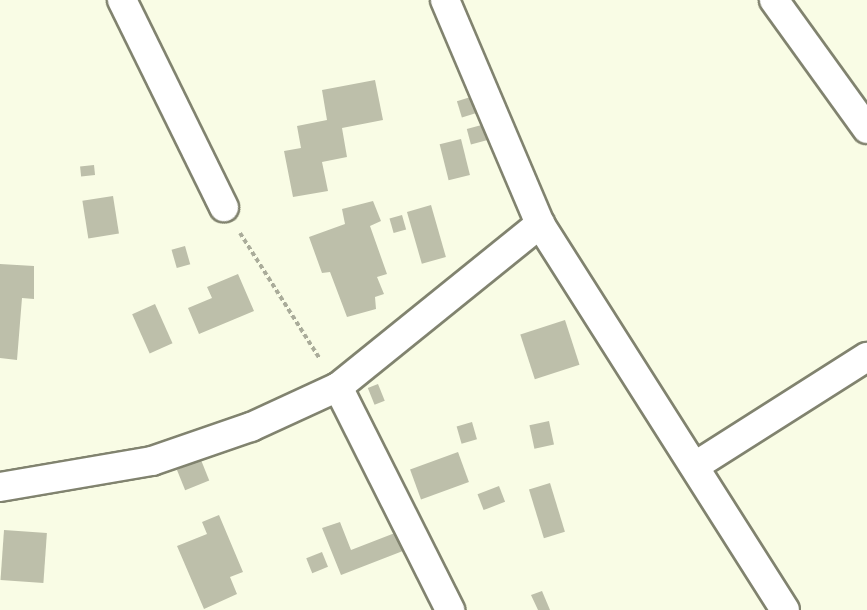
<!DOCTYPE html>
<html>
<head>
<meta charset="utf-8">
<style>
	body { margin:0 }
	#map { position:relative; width:867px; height:610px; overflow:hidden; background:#f9fce5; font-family:"DejaVu Sans",sans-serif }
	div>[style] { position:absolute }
	.building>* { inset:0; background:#bdbfaa; transform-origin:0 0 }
	.path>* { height:4px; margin-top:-2px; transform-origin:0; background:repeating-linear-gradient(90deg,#aaac9a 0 4.5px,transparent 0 7.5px) }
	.roads { filter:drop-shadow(2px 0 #81836f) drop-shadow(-2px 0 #81836f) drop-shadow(0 2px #81836f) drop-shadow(0 -2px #81836f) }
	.minor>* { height:28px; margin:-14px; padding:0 14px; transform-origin:14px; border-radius:14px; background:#fff }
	span { translate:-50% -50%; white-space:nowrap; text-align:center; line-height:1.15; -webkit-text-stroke:4.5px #fff; paint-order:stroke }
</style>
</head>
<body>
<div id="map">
	<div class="building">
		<i style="clip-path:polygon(375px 80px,383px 120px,342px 128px,347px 157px,322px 162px,328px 191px,293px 197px,284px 151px,301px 148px,297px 126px,327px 120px,322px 90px)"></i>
		<i style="left:477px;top:95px;width:17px;height:21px;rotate:73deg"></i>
		<i style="left:489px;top:123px;width:16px;height:23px;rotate:75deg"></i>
		<i style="left:461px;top:139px;width:37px;height:22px;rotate:76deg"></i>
		<i style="left:94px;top:165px;width:10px;height:14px;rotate:84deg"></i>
		<i style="left:113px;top:196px;width:38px;height:31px;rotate:81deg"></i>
		<i style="clip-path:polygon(373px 201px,381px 221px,370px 226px,387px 274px,377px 277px,384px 294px,375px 297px,376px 309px,347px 317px,330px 272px,322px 273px,309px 237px,345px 224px,342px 209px)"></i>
		<i style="left:431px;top:205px;width:54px;height:25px;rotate:74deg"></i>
		<i style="left:402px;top:215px;width:15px;height:13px;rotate:74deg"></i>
		<i style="left:185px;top:246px;width:19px;height:14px;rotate:74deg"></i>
		<i style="clip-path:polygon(0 264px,34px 266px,34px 299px,22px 298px,17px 360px,0 358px)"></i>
		<i style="clip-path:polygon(238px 274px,254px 311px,199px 334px,188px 308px,212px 298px,207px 287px)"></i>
		<i style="left:155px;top:304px;width:43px;height:25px;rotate:66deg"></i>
		<i style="left:565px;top:320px;width:47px;height:47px;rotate:72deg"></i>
		<i style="left:378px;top:384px;width:18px;height:11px;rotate:68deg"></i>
		<i style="left:549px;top:421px;width:24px;height:20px;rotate:78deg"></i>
		<i style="left:472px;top:422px;width:18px;height:16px;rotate:74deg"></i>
		<i style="left:458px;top:452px;width:32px;height:51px;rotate:70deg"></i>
		<i style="left:201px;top:460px;width:22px;height:26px;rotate:68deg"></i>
		<i style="left:550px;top:483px;width:51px;height:22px;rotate:73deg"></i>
		<i style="left:499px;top:486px;width:17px;height:23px;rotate:69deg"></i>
		<i style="clip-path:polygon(219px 515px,243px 572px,230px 577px,237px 594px,204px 609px,177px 546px,207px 534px,202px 522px)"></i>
		<i style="clip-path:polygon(340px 522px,351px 550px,400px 531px,408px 549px,341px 575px,322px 528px)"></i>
		<i style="left:4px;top:530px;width:43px;height:50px;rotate:4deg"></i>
		<i style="left:322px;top:552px;width:16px;height:17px;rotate:68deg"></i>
		<i style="clip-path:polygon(542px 591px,550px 610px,538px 610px,531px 595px)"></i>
	</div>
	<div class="path">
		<i style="left:240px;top:233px;width:149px;rotate:57.6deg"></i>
	</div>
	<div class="roads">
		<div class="minor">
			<i style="left:122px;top:0;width:231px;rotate:63.8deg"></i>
			<i style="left:445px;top:0;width:243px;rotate:67deg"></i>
			<i style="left:540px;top:224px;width:457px;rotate:57.6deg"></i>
			<i style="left:774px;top:0;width:159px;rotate:54.2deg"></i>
			<i style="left:338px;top:387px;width:250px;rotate:63.3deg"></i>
			<i style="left:695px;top:466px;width:204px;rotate:-32.4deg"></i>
			<i style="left:0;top:487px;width:154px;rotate:-9.7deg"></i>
			<i style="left:152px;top:461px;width:105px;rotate:-19deg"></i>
			<i style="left:251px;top:427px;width:96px;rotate:-24.7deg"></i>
			<i style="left:338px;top:387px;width:260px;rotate:-38.9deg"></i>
		</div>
	</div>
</div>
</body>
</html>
